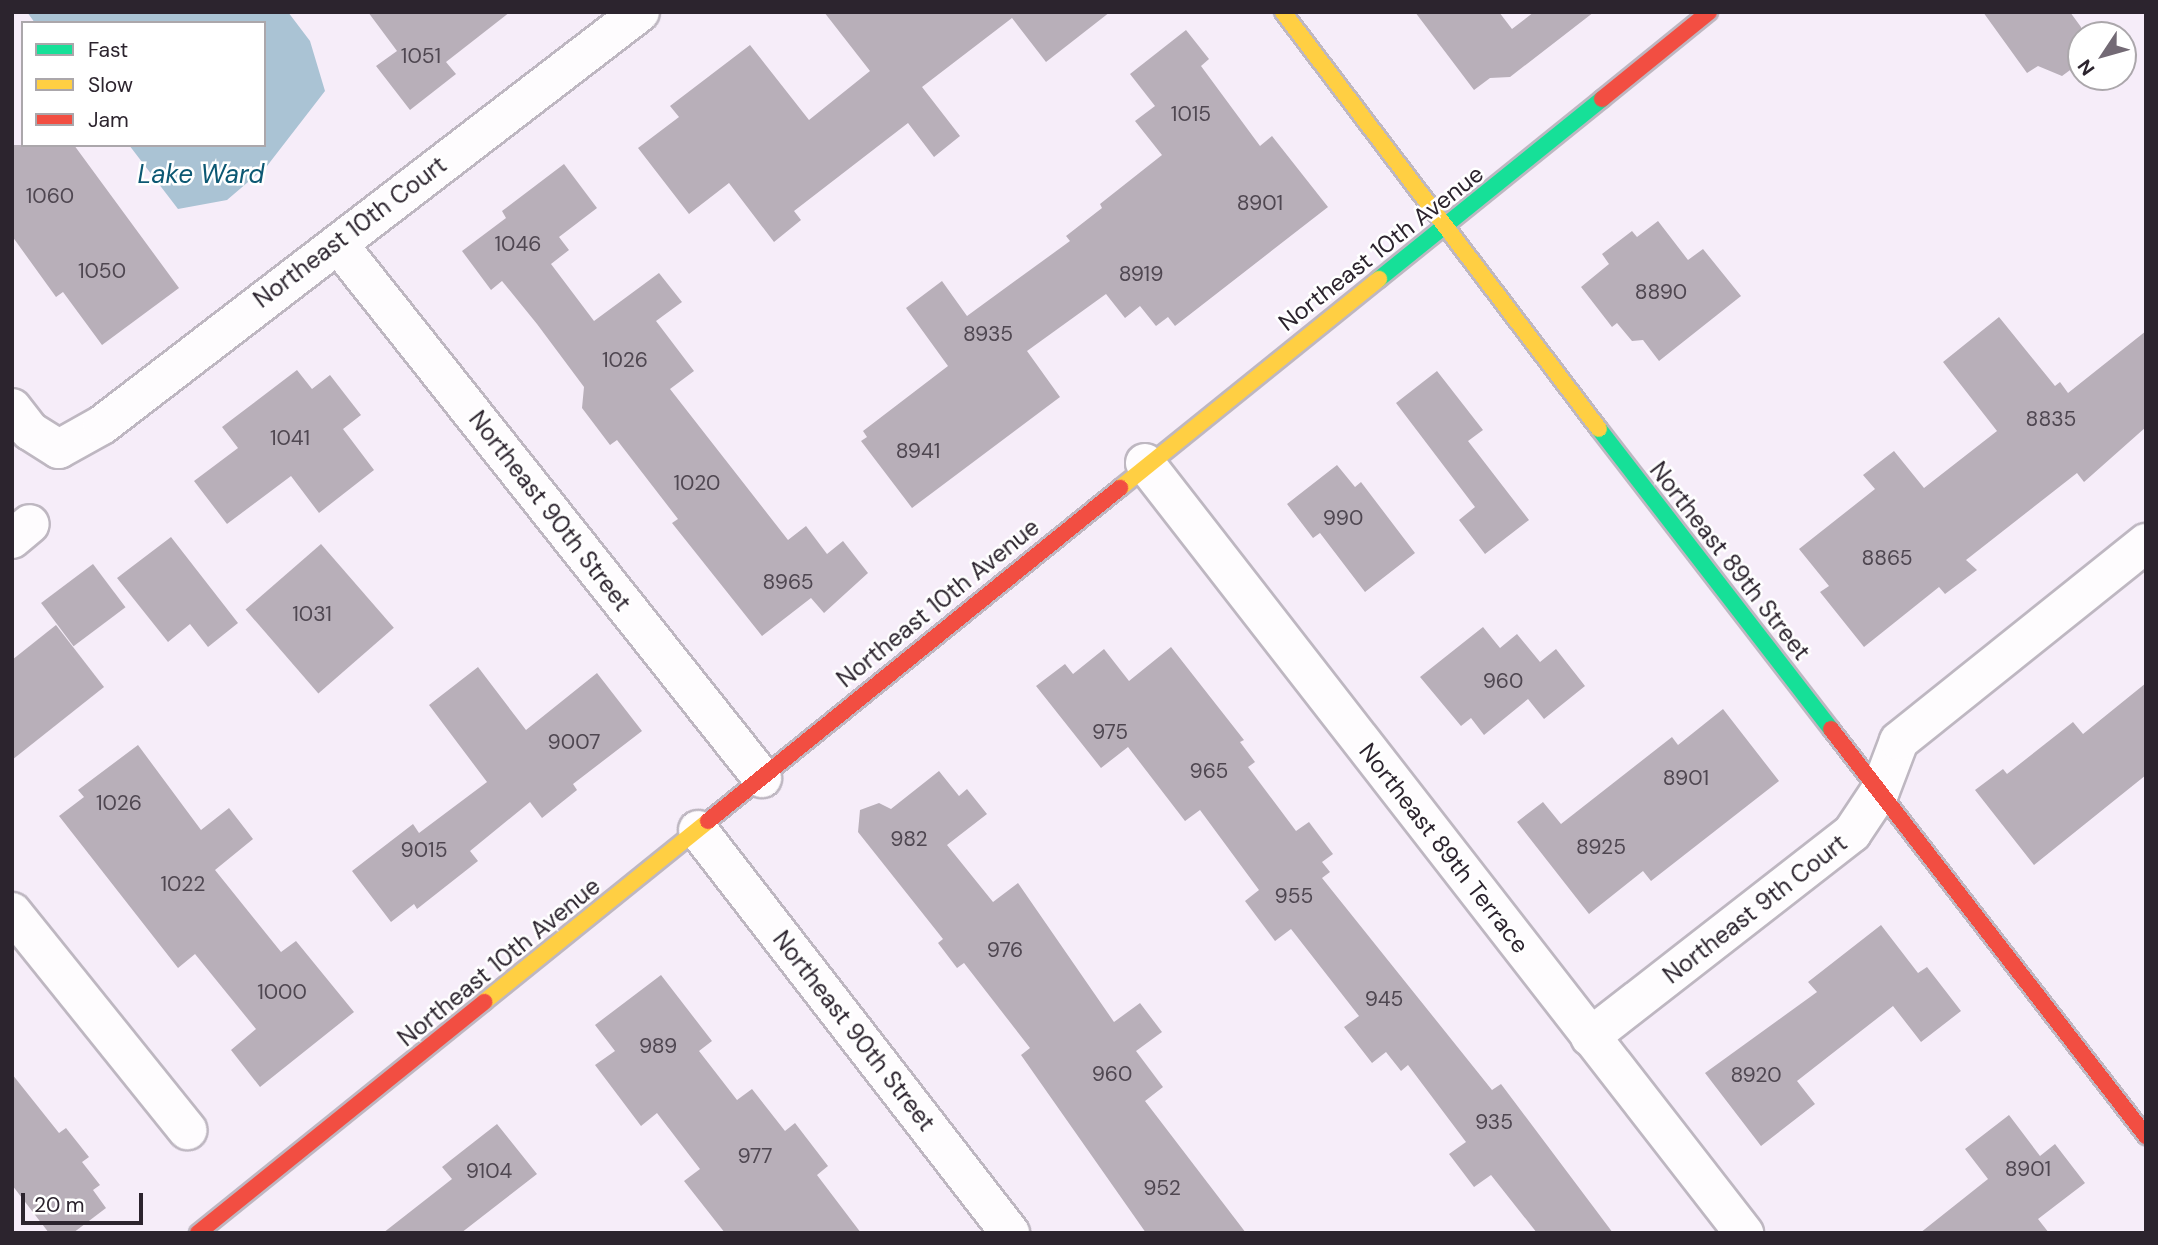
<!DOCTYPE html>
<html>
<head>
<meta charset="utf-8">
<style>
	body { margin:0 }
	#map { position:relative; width:2158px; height:1245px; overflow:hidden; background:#f6edf9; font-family:"DM Sans",sans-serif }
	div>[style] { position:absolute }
	.water>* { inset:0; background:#aac3d4 }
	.building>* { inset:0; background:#b8afb9; transform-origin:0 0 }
	.roads { filter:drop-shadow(2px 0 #beb7c1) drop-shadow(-2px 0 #beb7c1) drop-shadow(0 2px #beb7c1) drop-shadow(0 -2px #beb7c1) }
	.street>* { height:38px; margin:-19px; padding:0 19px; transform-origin:19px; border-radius:19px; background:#fefcfe }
	.fast>* { height:16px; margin:-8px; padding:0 8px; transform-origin:8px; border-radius:8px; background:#16e098 }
	.slow>* { height:16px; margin:-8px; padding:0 8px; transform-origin:8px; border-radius:8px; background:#ffcf43 }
	.jam>* { height:16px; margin:-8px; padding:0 8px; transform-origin:8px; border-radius:8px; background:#f24e42 }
	span { translate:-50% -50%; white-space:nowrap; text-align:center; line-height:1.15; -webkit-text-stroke:5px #fff; paint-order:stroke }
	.number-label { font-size:21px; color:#4f4751 }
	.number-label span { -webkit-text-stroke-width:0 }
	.street-label { font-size:24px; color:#2c242e }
	.water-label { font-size:26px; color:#0c5873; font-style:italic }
	.frame { position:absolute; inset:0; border:14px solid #2c242e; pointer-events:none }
	.legend { position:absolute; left:21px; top:21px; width:245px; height:126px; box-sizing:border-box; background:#fff; border:2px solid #aba7ab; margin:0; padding:9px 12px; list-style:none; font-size:21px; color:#2c242e }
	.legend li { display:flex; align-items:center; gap:14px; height:35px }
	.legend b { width:35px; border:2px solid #aba7ab }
	.north { position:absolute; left:2067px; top:21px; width:70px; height:70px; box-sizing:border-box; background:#fff; border:2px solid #aba7ab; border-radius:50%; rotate:234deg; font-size:19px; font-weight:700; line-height:28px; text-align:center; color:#2c242e }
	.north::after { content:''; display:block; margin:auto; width:24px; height:32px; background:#736a75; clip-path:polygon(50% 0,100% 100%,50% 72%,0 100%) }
	.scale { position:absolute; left:21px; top:1193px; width:122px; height:32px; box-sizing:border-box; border:4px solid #2c242e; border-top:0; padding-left:9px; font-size:21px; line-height:24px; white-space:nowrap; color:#2c242e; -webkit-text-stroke:5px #fff; paint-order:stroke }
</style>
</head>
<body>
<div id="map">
	<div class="water">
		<i style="clip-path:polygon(27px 12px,288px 12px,310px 41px,325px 91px,267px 166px,227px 200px,178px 209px,129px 145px,264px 145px,264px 23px,35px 23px)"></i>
	</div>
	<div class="building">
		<i style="clip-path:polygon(368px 12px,510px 12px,446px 62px,456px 74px,410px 110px,376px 66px,397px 51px)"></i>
		<i style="clip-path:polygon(824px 12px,1110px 12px,1046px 62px,1012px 18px,922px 87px,960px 136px,934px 157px,908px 123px,794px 211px,801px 220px,774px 242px,729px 183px,689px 214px,638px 148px,679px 117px,670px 106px,750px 45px,809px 120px,870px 71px)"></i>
		<i style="clip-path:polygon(1415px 12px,1499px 12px,1512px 29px,1534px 12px,1594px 12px,1510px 77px,1490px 78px,1474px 90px)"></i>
		<i style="clip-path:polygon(1983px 12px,2070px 12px,2081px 27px,2081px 62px,2062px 76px,2038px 66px,2027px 73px)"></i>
		<i style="clip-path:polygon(1186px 30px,1209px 59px,1201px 66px,1260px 146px,1272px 136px,1328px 207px,1175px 326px,1168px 317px,1156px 326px,1140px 306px,1125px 318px,1106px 294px,1027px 351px,1060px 397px,912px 508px,861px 441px,867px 437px,863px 431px,948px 366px,906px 308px,942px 281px,967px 316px,1070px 241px,1066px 236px,1102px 208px,1100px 204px,1162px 155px,1135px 121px,1155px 106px,1130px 74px)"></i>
		<i style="clip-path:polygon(12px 145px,74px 145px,179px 288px,102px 345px,63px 292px,56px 297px,12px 236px)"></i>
		<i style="clip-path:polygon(564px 164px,597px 208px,559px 237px,569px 250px,551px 264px,594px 321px,659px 273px,682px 302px,656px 321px,694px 371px,670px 389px,788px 540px,806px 526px,827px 554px,843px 541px,868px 573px,824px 613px,811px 598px,762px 636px,672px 523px,678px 519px,617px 440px,610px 445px,582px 408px,584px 387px,537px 324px,502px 281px,491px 290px,462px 251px,506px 218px,502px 211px)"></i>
		<i style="clip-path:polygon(1658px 221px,1688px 260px,1703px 249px,1741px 296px,1659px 361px,1643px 340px,1632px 341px,1617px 323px,1612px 327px,1581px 287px,1609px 264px,1602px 254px,1632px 231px,1637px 237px)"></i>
		<i style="clip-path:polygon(1999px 317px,2055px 386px,2060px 382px,2068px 393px,2146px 331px,2146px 427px,2084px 482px,2077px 473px,1966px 560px,1977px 570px,1945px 594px,1939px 587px,1864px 647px,1820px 592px,1829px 586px,1799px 549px,1875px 489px,1863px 475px,1894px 451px,1924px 488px,1997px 431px,1943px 362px)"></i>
		<i style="clip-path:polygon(297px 370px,312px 389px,330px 375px,361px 415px,343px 429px,374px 470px,319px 513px,291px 476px,227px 524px,194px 481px,238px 448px,222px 427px)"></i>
		<i style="clip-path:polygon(1437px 371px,1483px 430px,1468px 441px,1529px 520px,1485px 554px,1459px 520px,1475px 507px,1396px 403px)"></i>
		<i style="clip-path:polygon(1337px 465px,1355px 487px,1361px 482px,1415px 553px,1365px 592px,1320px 533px,1313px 538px,1287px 504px)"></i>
		<i style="clip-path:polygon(171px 537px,238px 623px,208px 647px,190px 624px,168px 642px,117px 578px)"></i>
		<i style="left:321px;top:544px;width:111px;height:100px;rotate:49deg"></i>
		<i style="left:93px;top:564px;width:54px;height:65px;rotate:53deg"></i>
		<i style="clip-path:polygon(56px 625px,104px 687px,12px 760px,12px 660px)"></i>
		<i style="clip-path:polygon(1483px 627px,1500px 648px,1517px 634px,1540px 662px,1556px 649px,1585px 686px,1544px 719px,1528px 699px,1484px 735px,1471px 718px,1461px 726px,1420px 677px)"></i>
		<i style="clip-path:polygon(1171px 647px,1244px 740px,1240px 742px,1255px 762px,1248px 767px,1296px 831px,1309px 822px,1333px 854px,1322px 862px,1330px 872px,1322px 878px,1492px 1090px,1501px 1084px,1613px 1233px,1537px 1233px,1491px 1175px,1474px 1187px,1449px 1154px,1466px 1142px,1408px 1065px,1401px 1071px,1386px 1052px,1372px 1063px,1344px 1027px,1359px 1016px,1291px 929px,1275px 941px,1245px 901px,1259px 890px,1200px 810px,1185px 821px,1128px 747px,1101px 768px,1036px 686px,1065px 664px,1073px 674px,1104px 649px,1129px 681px)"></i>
		<i style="clip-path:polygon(478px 667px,526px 730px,597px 673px,642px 731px,573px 784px,577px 790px,542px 818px,530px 802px,470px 851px,478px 861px,417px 909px,414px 904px,391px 922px,352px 871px,413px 824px,419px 833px,487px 782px,429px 705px)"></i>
		<i style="clip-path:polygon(2146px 683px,2146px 775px,2034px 865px,1975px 790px,2003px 769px,2007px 774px,2073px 722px,2083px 734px)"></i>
		<i style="clip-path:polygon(1723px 709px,1779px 781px,1651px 881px,1643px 871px,1589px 914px,1517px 822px,1543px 802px,1561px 824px,1672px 737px,1678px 745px)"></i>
		<i style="clip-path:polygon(138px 745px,201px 830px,229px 808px,253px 839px,215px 870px,281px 952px,296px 941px,354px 1012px,260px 1087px,231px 1050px,256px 1029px,195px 954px,178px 968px,59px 816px,84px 797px,78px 790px)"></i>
		<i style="clip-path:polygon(939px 771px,959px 796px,967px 789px,987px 814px,947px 845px,993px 902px,1018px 883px,1114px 1022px,1140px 1003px,1162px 1032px,1136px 1051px,1163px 1087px,1145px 1101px,1246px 1233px,1146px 1233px,1021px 1055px,1030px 1048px,964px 963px,957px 968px,938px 943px,943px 939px,858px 832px,860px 810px,879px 803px,891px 809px)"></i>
		<i style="clip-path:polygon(1881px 925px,1918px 973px,1927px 967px,1961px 1011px,1921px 1042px,1893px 1006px,1797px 1081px,1815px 1104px,1761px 1146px,1705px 1073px,1817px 992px,1808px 982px)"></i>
		<i style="clip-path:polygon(661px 975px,712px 1041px,699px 1051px,737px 1100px,752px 1089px,785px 1131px,795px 1123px,828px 1166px,817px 1175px,861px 1233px,725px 1233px,684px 1181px,700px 1169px,657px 1113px,641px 1126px,595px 1065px,615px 1051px,595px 1025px)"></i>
		<i style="clip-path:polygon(12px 1074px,59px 1133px,66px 1128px,89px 1157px,82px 1162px,100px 1185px,93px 1190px,106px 1208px,73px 1233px,49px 1233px,12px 1185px)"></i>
		<i style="clip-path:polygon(2009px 1115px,2040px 1156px,2055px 1144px,2085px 1183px,2038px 1219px,2049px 1233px,1920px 1233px,1988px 1179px,1965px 1149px)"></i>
		<i style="clip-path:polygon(497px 1124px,537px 1174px,461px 1233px,383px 1233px,452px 1179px,442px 1167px)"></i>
	</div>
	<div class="roads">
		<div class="street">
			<i style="left:338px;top:244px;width:682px;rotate:51.55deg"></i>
			<i style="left:12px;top:408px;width:29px;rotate:52deg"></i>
			<i style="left:30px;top:431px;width:34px;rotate:32deg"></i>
			<i style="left:59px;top:449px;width:49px;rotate:-29.2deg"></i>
			<i style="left:102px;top:425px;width:678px;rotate:-37.51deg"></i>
			<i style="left:1145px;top:463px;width:976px;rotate:52.12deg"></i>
			<i style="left:12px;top:539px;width:23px;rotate:-40deg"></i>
			<i style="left:698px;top:830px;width:510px;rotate:52.25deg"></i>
			<i style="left:12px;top:912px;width:280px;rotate:51.2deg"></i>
			<i style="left:1590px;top:1037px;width:332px;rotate:-37.9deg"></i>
			<i style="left:1852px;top:833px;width:50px;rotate:-56.3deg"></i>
			<i style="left:1880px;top:791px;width:53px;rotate:-69.2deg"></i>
			<i style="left:1899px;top:741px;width:317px;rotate:-38.7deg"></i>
		</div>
		<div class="fast">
			<i style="left:1379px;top:279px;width:287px;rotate:-38.9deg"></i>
			<i style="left:1599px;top:429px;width:379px;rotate:52.3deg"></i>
		</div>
		<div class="slow">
			<i style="left:1283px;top:12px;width:523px;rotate:52.85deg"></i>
			<i style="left:1120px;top:488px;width:333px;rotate:-38.9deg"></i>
			<i style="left:484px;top:1002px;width:288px;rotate:-38.9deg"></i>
		</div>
		<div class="jam">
			<i style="left:1602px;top:99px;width:138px;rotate:-39.1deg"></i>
			<i style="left:1831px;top:729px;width:515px;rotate:52.26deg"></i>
			<i style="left:708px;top:821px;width:530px;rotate:-38.95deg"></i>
			<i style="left:198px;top:1233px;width:368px;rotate:-38.9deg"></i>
		</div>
	</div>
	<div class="number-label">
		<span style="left:421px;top:56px">1051</span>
		<span style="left:1191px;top:114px">1015</span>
		<span style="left:50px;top:196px">1060</span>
		<span style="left:1260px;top:203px">8901</span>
		<span style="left:518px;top:244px">1046</span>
		<span style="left:102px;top:271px">1050</span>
		<span style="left:1141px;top:274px">8919</span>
		<span style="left:1661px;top:292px">8890</span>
		<span style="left:988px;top:334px">8935</span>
		<span style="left:625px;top:360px">1026</span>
		<span style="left:2051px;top:419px">8835</span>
		<span style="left:290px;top:438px">1041</span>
		<span style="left:918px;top:451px">8941</span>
		<span style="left:697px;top:483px">1020</span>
		<span style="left:1343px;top:518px">990</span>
		<span style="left:1887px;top:558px">8865</span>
		<span style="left:788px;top:582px">8965</span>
		<span style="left:312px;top:614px">1031</span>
		<span style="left:1503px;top:681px">960</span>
		<span style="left:1110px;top:732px">975</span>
		<span style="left:574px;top:742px">9007</span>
		<span style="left:1209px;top:771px">965</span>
		<span style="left:1686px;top:778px">8901</span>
		<span style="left:119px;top:803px">1026</span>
		<span style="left:909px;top:839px">982</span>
		<span style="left:1601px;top:847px">8925</span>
		<span style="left:424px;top:850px">9015</span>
		<span style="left:183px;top:884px">1022</span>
		<span style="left:1294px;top:896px">955</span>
		<span style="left:1005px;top:950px">976</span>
		<span style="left:282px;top:992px">1000</span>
		<span style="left:1384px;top:999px">945</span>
		<span style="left:658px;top:1046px">989</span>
		<span style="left:1112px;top:1074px">960</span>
		<span style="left:1756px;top:1075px">8920</span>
		<span style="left:1494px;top:1122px">935</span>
		<span style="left:755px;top:1156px">977</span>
		<span style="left:2028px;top:1169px">8901</span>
		<span style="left:489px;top:1171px">9104</span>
		<span style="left:1162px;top:1188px">952</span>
	</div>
	<div class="street-label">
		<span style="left:350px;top:232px;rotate:-37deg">Northeast 10th Court</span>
		<span style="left:1381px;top:248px;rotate:-38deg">Northeast 10th Avenue</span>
		<span style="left:550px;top:511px;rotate:52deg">Northeast 90th Street</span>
		<span style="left:1730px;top:561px;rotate:52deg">Northeast 89th Street</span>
		<span style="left:938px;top:603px;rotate:-39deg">Northeast 10th Avenue</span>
		<span style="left:1444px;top:848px;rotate:52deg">Northeast 89th Terrace</span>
		<span style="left:1755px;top:909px;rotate:-38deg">Northeast 9th Court</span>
		<span style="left:499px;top:962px;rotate:-39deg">Northeast 10th Avenue</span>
		<span style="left:854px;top:1031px;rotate:52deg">Northeast 90th Street</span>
	</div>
	<div class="water-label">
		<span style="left:201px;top:175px">Lake Ward</span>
	</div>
	<div class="frame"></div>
	<ul class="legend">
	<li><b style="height:9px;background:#16e098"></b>Fast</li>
	<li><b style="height:9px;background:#ffcf43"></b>Slow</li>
	<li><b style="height:9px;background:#f24e42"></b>Jam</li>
	</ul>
	<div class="north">N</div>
	<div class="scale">20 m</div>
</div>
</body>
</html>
